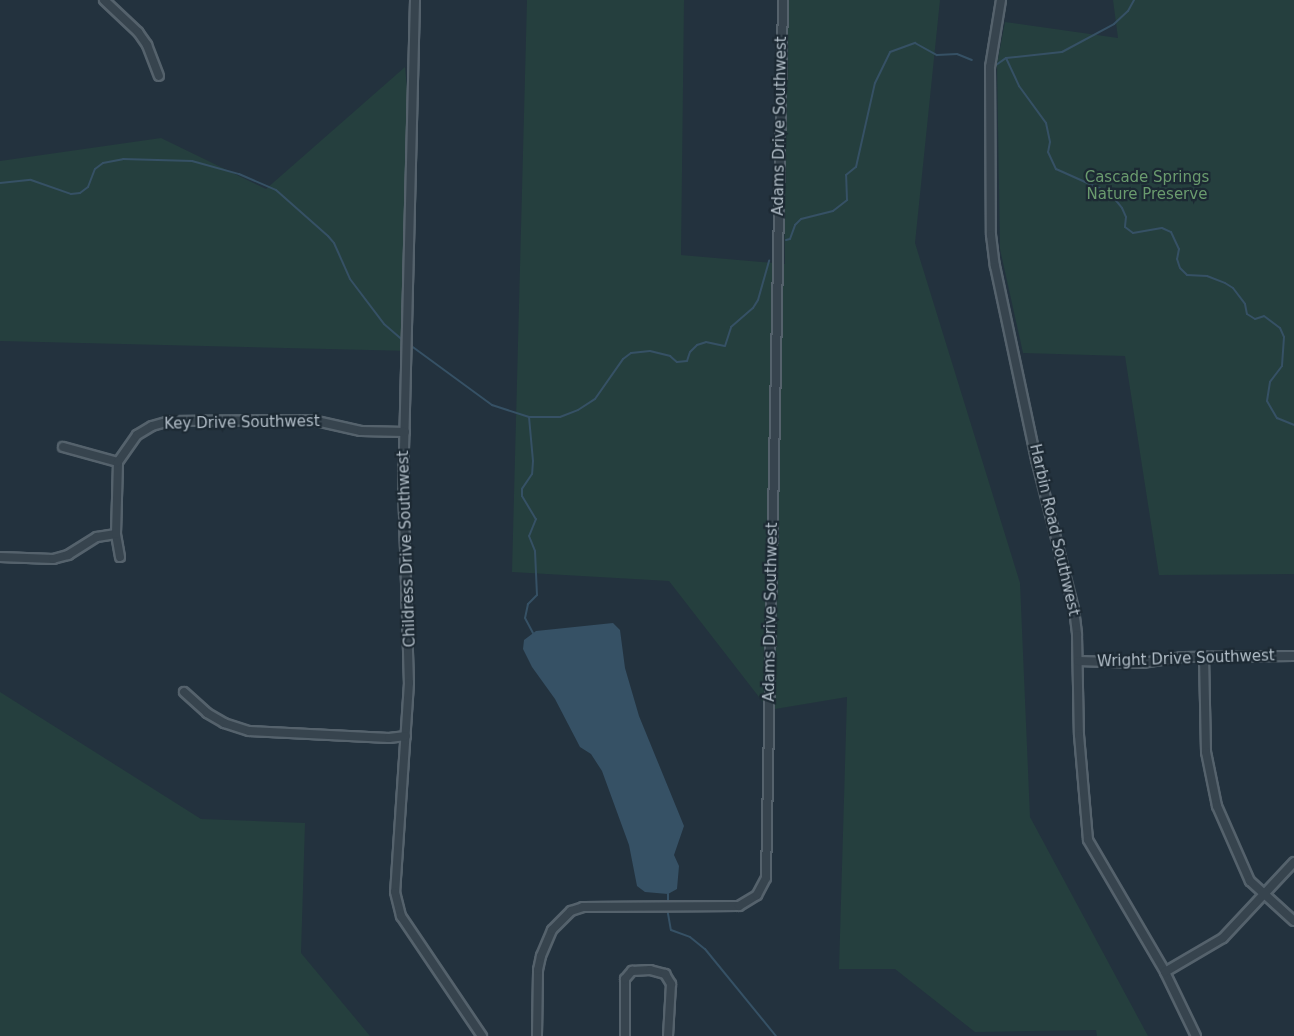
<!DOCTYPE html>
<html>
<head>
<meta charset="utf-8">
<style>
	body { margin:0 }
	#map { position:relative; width:1294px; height:1036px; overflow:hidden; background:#23323e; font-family:"DejaVu Sans",sans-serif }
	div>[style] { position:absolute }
	.green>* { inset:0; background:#253f3e }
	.water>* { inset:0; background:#365165 }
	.stream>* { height:2px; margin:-1px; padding:0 1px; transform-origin:1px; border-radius:1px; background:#365165 }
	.roads { filter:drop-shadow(2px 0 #55626c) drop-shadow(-2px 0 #55626c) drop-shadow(0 2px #55626c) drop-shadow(0 -2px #55626c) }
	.minor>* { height:8px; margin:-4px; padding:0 4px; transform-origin:4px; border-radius:4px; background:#37444e }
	span { translate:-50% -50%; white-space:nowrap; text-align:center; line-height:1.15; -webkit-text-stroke:4.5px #1c2933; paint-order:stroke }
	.street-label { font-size:15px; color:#b3bfc9 }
	.park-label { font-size:15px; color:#6a9b6e }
</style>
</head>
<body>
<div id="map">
	<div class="green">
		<i style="clip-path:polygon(527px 0,684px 0,681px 255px,785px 264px,782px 0,940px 0,915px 243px,1020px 583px,1030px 817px,1148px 1036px,1097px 1036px,1096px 1030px,975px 1032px,895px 969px,839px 969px,847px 697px,769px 710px,669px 581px,512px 572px)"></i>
		<i style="clip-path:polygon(1113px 0,1294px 0,1294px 574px,1159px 575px,1125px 356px,1023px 353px,1000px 249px,997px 64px,1005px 22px,1118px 38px)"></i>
		<i style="clip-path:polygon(405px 67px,414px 163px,412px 351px,0 341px,0 161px,161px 138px,266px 189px)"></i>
		<i style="clip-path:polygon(0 692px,201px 819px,305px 823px,301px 953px,370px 1036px,0 1036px)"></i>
	</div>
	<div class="water">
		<i style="clip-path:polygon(613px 623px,620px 630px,625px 668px,639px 716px,684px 826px,674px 855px,679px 866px,677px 889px,668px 894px,645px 892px,637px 886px,629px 845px,602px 771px,591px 754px,580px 747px,555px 699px,532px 667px,523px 649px,524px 640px,536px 631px)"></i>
	</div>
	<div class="stream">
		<i style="left:1006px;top:58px;width:31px;rotate:65deg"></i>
		<i style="left:1019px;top:86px;width:46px;rotate:53.9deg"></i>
		<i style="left:1046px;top:123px;width:19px;rotate:78deg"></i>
		<i style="left:1050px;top:142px;width:10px;rotate:101deg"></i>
		<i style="left:1048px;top:152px;width:19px;rotate:65deg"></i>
		<i style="left:1056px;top:169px;width:59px;rotate:24deg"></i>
		<i style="left:1110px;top:193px;width:19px;rotate:51deg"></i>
		<i style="left:1122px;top:208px;width:10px;rotate:66deg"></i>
		<i style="left:1126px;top:217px;width:10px;rotate:96deg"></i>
		<i style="left:1125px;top:227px;width:10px;rotate:37deg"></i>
		<i style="left:1133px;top:233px;width:29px;rotate:-10deg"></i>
		<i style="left:1162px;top:228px;width:10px;rotate:24deg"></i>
		<i style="left:1171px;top:232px;width:19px;rotate:65deg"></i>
		<i style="left:1179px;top:249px;width:10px;rotate:101deg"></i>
		<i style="left:1177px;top:259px;width:9px;rotate:72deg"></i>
		<i style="left:1180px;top:268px;width:10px;rotate:45deg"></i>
		<i style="left:1187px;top:275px;width:20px;rotate:3deg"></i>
		<i style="left:1207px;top:276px;width:19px;rotate:21deg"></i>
		<i style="left:1225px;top:283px;width:9px;rotate:32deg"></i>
		<i style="left:1233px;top:288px;width:20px;rotate:53deg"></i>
		<i style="left:1245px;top:304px;width:10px;rotate:79deg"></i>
		<i style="left:1247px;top:314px;width:9px;rotate:32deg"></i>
		<i style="left:1255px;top:319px;width:9px;rotate:-18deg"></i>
		<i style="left:1264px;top:316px;width:20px;rotate:37deg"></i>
		<i style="left:1280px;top:328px;width:10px;rotate:66deg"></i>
		<i style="left:1284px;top:337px;width:29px;rotate:94deg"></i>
		<i style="left:1282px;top:366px;width:20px;rotate:127deg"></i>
		<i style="left:1270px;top:382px;width:19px;rotate:99deg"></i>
		<i style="left:1267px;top:401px;width:20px;rotate:60deg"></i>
		<i style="left:1277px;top:418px;width:18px;rotate:22deg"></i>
		<i style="left:996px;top:65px;width:12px;rotate:-35deg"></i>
		<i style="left:1006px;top:58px;width:56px;rotate:-6.1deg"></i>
		<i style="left:1062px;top:52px;width:59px;rotate:-28.3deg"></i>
		<i style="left:1114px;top:24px;width:19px;rotate:-43deg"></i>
		<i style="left:1128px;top:11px;width:13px;rotate:-61deg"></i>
		<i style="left:0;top:183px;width:31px;rotate:-6deg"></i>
		<i style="left:31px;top:180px;width:42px;rotate:19.3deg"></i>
		<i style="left:71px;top:194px;width:9px;rotate:-6deg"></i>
		<i style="left:80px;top:193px;width:10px;rotate:-37deg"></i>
		<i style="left:88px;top:187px;width:19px;rotate:-69deg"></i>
		<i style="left:95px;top:169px;width:10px;rotate:-37deg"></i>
		<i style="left:103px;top:163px;width:20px;rotate:-11deg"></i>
		<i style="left:123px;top:159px;width:69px;rotate:1.7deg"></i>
		<i style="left:192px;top:161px;width:49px;rotate:15.5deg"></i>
		<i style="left:239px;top:174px;width:40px;rotate:23.4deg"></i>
		<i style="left:276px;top:190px;width:69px;rotate:41.5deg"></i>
		<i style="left:328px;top:236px;width:9px;rotate:49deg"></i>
		<i style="left:334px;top:243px;width:39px;rotate:66deg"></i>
		<i style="left:350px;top:279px;width:56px;rotate:52.9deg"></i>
		<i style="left:384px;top:324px;width:28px;rotate:41deg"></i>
		<i style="left:786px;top:240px;width:4px;rotate:-14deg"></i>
		<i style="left:790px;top:239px;width:15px;rotate:-70deg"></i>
		<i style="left:795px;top:225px;width:8px;rotate:-45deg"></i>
		<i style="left:801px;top:219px;width:33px;rotate:-14deg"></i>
		<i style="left:833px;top:211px;width:18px;rotate:-38deg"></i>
		<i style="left:847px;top:200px;width:25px;rotate:-92deg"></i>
		<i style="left:846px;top:175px;width:13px;rotate:-39deg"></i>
		<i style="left:856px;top:167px;width:86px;rotate:-77.3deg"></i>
		<i style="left:875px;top:83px;width:34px;rotate:-64deg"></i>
		<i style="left:890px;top:52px;width:27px;rotate:-20deg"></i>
		<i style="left:915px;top:43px;width:25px;rotate:29deg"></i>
		<i style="left:937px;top:55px;width:20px;rotate:-3deg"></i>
		<i style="left:957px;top:54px;width:16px;rotate:22deg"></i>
		<i style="left:410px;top:345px;width:102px;rotate:36.2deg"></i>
		<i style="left:492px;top:405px;width:39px;rotate:18deg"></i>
		<i style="left:529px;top:417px;width:31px"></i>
		<i style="left:560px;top:417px;width:19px;rotate:-21deg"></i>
		<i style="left:578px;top:410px;width:20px;rotate:-33deg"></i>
		<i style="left:595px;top:399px;width:49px;rotate:-55deg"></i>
		<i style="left:623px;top:359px;width:10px;rotate:-37deg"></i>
		<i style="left:631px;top:353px;width:19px;rotate:-6deg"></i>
		<i style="left:650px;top:351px;width:21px;rotate:14deg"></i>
		<i style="left:670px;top:356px;width:9px;rotate:41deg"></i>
		<i style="left:677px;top:362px;width:10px;rotate:-6deg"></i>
		<i style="left:687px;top:361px;width:9px;rotate:-72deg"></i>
		<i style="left:690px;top:352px;width:10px;rotate:-45deg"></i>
		<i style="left:697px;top:345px;width:9px;rotate:-18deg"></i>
		<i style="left:706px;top:342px;width:19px;rotate:12deg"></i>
		<i style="left:725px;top:346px;width:20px;rotate:-72deg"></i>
		<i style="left:731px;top:327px;width:29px;rotate:-41deg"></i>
		<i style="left:753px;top:308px;width:9px;rotate:-58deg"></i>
		<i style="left:758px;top:300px;width:41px;rotate:-74.2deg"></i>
		<i style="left:529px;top:417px;width:44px;rotate:84.8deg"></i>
		<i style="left:533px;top:461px;width:13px;rotate:94deg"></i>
		<i style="left:532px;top:474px;width:18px;rotate:124deg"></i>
		<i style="left:522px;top:489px;width:7px;rotate:90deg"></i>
		<i style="left:522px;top:496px;width:27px;rotate:59deg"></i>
		<i style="left:536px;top:519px;width:18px;rotate:112deg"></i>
		<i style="left:529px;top:536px;width:16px;rotate:68deg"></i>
		<i style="left:535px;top:551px;width:44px;rotate:87.4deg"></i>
		<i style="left:537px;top:595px;width:13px;rotate:135deg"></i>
		<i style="left:528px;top:604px;width:14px;rotate:102deg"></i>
		<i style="left:525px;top:618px;width:17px;rotate:62deg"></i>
		<i style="left:668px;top:894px;width:9px;rotate:90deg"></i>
		<i style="left:667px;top:908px;width:22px;rotate:80deg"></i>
		<i style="left:671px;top:930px;width:20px;rotate:20deg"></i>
		<i style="left:690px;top:937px;width:19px;rotate:39deg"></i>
		<i style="left:705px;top:949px;width:112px;rotate:50.8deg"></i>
	</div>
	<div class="roads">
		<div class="minor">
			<i style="left:104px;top:0;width:47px;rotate:43.3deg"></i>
			<i style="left:138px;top:32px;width:16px;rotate:55deg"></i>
			<i style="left:147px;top:45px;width:33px;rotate:69deg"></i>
			<i style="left:415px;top:0;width:483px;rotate:91.4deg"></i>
			<i style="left:403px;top:483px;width:200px;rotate:88.3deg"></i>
			<i style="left:409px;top:683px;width:209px;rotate:93.8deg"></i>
			<i style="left:395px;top:892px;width:25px;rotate:76deg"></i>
			<i style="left:401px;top:916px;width:145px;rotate:56deg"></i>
			<i style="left:1001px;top:0;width:68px;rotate:99.3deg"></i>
			<i style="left:990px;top:67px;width:168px;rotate:89.7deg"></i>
			<i style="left:991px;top:235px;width:31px;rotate:83deg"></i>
			<i style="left:995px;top:266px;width:197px;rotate:78deg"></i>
			<i style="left:1036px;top:459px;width:155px;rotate:75.8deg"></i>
			<i style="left:1074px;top:609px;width:26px;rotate:83deg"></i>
			<i style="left:1077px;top:635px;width:100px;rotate:88.9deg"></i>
			<i style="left:1079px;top:735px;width:105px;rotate:85.1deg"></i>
			<i style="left:1088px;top:840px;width:153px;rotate:59.7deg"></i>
			<i style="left:1165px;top:972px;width:71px;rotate:64.2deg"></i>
			<i style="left:63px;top:447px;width:57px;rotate:15.3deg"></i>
			<i style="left:0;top:557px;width:53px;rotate:2.2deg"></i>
			<i style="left:53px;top:559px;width:16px;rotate:-15deg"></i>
			<i style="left:68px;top:555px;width:34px;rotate:-32deg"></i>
			<i style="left:97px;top:537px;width:19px;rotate:-9deg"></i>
			<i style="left:120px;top:557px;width:23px;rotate:-100deg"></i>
			<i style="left:116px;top:534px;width:72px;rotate:-88.4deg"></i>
			<i style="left:118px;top:462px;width:33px;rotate:-55deg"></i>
			<i style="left:137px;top:435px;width:17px;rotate:-31deg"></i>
			<i style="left:152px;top:426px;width:18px;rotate:-16deg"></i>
			<i style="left:169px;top:421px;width:143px;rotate:-0.4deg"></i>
			<i style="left:312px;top:420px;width:50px;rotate:12.7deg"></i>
			<i style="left:361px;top:431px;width:44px;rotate:1.3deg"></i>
			<i style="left:1204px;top:656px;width:96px;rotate:88.8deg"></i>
			<i style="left:1206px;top:752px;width:55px;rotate:78.5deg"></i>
			<i style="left:1217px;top:806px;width:82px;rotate:66.3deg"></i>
			<i style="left:1250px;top:881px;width:59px;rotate:42.3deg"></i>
			<i style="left:1078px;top:661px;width:64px;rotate:1.8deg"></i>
			<i style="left:1142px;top:663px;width:40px;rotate:-8.5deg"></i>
			<i style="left:1182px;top:657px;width:112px;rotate:-0.5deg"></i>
			<i style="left:184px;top:692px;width:31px;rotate:42deg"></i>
			<i style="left:207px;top:713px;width:20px;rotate:30deg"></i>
			<i style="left:224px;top:723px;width:26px;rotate:18deg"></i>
			<i style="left:249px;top:731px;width:140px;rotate:2.9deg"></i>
			<i style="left:389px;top:738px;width:17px;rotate:-7deg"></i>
			<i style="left:1165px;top:972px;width:67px;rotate:-30.4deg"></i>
			<i style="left:1223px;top:938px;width:104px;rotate:-46.9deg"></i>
			<i style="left:537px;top:1036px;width:66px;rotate:-89.1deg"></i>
			<i style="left:538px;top:970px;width:14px;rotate:-78deg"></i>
			<i style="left:541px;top:956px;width:28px;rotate:-67deg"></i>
			<i style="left:552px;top:930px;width:27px;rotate:-45deg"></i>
			<i style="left:571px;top:911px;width:13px;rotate:-18deg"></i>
			<i style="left:583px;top:907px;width:156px;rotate:-0.4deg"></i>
			<i style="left:739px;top:906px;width:21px;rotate:-31deg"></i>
			<i style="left:757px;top:895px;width:19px;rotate:-62deg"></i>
			<i style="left:766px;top:878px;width:878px;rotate:-88.89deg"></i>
			<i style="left:625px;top:1036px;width:57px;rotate:-90deg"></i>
			<i style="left:625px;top:979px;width:11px;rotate:-49deg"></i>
			<i style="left:632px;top:971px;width:18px;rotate:-3deg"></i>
			<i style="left:650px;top:970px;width:16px;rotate:15deg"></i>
			<i style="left:665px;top:974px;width:12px;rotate:59deg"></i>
			<i style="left:671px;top:984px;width:52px;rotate:93.3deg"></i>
		</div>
	</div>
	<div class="street-label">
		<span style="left:780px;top:126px;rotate:-89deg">Adams Drive Southwest</span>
		<span style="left:242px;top:423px;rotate:-1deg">Key Drive Southwest</span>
		<span style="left:1054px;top:530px;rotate:77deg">Harbin Road Southwest</span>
		<span style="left:407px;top:549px;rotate:-92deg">Childress Drive Southwest</span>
		<span style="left:771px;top:612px;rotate:-89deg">Adams Drive Southwest</span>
		<span style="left:1186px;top:659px;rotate:-2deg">Wright Drive Southwest</span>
	</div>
	<div class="park-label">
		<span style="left:1147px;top:186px">Cascade Springs<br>Nature Preserve</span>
	</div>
</div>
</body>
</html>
